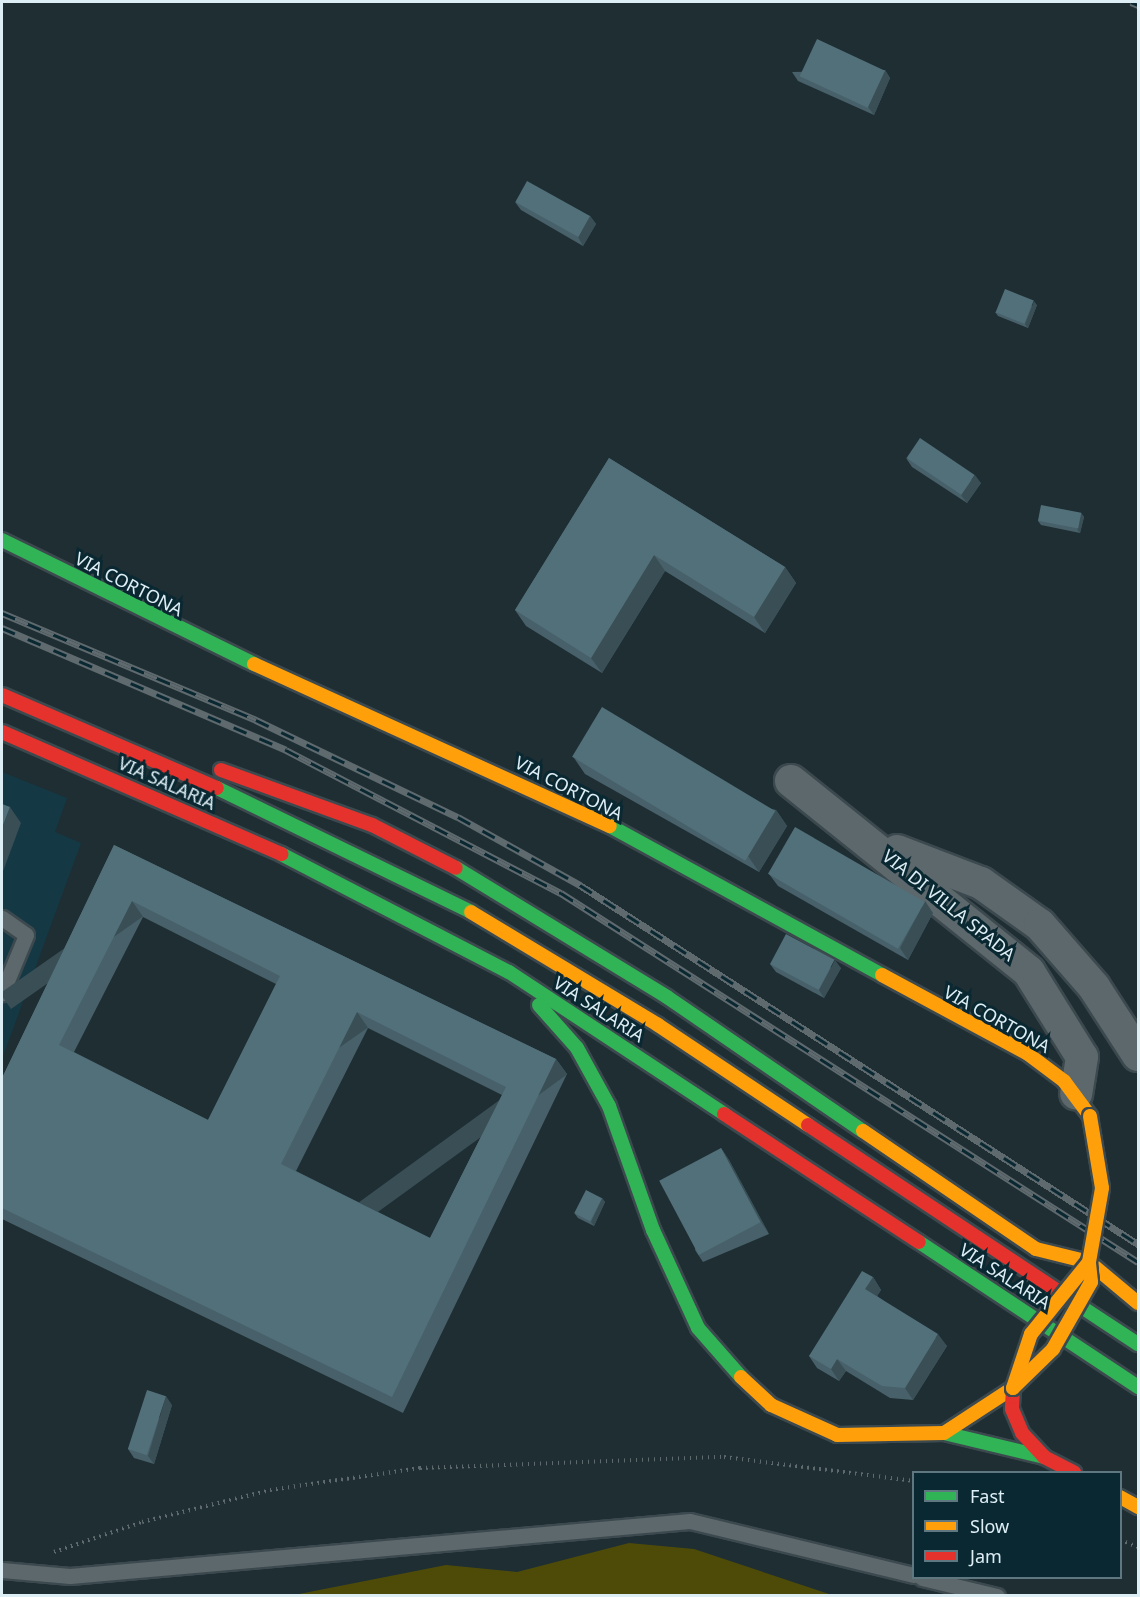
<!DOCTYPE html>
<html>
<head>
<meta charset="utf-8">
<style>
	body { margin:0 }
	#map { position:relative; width:1140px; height:1597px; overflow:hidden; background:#1e2e33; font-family:"Noto Sans",sans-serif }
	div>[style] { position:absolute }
	.built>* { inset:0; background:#143844 }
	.green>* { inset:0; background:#4e4b09 }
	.path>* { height:4px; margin-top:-2px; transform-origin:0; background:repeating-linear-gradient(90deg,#5f6a6f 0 1.5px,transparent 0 6px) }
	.roads { filter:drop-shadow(2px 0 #3c494e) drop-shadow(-2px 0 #3c494e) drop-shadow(0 2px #3c494e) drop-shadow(0 -2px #3c494e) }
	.lane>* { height:15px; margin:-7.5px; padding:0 7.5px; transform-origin:7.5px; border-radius:7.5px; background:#5c686c }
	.street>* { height:32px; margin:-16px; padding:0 16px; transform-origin:16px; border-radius:16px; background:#5c686c }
	.fast>* { height:14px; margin:-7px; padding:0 7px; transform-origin:7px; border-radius:7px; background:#30b455 }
	.slow>* { height:14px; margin:-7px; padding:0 7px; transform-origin:7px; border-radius:7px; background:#ff9f0a }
	.jam>* { height:14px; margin:-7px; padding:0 7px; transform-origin:7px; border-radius:7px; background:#e5322d }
	.rail>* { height:7px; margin-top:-3.5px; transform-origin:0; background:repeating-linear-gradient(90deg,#0a2832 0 14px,#5f6a6f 0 28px); box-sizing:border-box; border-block:2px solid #5f6a6f }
	.bridges { filter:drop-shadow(2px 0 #3c494e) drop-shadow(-2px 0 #3c494e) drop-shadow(0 2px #3c494e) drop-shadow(0 -2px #3c494e) }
	.slow-bridge>* { height:14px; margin:-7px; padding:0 7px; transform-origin:7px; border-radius:7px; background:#ff9f0a }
	.wall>* { inset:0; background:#476069 }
	.shaded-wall>* { inset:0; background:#394e55; transform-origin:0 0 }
	.building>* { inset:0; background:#52707a; transform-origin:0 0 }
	span { translate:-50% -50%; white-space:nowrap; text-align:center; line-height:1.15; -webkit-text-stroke:6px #0a2832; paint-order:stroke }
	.street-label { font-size:18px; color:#deeef5 }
	.frame { position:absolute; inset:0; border:3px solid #deeef5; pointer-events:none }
	.legend { position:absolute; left:912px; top:1471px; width:210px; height:108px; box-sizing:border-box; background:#0a2832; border:2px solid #5f7780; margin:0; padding:8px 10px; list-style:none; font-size:18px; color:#deeef5 }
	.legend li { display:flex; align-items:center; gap:12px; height:30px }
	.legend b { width:30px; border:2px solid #5f7780 }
</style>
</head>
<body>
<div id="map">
	<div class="built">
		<i style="clip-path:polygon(2px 772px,67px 798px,55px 832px,81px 843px,2px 1059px)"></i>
	</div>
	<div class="green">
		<i style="clip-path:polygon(629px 1543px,694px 1549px,832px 1595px,294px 1595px,446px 1565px,517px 1572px)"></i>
	</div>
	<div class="path">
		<i style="left:1120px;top:1540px;width:19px;rotate:21deg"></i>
		<i style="left:54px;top:1552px;width:93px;rotate:-18.8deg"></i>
		<i style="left:142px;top:1522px;width:132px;rotate:-14deg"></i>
		<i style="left:270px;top:1490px;width:152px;rotate:-8.3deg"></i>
		<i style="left:420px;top:1468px;width:304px;rotate:-2.1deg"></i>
		<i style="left:724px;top:1457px;width:192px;rotate:7.2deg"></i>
	</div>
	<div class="roads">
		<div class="lane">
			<i style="left:2px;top:918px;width:29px;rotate:35deg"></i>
			<i style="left:26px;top:935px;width:63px;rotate:112.5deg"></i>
			<i style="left:2px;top:1570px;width:68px;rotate:5deg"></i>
			<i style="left:70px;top:1576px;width:622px;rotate:-5.07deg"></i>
			<i style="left:690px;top:1521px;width:230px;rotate:13.6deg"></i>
			<i style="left:922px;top:1578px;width:77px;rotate:13.5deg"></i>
		</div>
		<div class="street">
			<i style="left:791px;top:781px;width:305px;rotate:38.7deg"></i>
			<i style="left:1029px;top:972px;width:100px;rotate:58.1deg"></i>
			<i style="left:1082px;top:1057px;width:37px;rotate:99deg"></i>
			<i style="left:897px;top:851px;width:90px;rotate:20.9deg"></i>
			<i style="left:981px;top:883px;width:72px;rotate:35.4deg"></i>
			<i style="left:1040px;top:925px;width:82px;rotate:48.9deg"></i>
			<i style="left:1094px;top:987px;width:81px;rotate:57.1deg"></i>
		</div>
		<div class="fast">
			<i style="left:2px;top:540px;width:281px;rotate:26.2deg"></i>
			<i style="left:217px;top:788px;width:283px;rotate:26deg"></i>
			<i style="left:610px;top:826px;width:310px;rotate:28.7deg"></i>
			<i style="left:281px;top:854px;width:257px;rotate:27.4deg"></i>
			<i style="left:509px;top:972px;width:258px;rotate:33.4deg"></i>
			<i style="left:456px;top:868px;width:247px;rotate:31.4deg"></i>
			<i style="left:667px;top:997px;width:237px;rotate:34.4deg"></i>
			<i style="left:539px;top:1005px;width:57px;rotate:48.5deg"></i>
			<i style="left:577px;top:1048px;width:66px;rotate:61.1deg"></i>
			<i style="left:609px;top:1106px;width:132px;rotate:70.5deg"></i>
			<i style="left:653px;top:1230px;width:108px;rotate:65.3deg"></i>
			<i style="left:698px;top:1328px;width:65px;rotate:48.7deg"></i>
			<i style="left:919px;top:1242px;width:263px;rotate:33.5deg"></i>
			<i style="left:1074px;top:1302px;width:77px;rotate:33.3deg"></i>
			<i style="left:944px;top:1433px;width:103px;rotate:13.5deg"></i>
		</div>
		<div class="slow">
			<i style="left:254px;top:664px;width:391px;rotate:24.5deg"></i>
			<i style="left:471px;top:912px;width:218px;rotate:31.1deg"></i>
			<i style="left:658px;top:1025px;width:180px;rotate:33.7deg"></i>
			<i style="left:882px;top:975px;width:166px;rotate:28.4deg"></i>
			<i style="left:1028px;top:1054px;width:45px;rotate:36.9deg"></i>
			<i style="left:1064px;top:1081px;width:44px;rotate:53.4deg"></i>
			<i style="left:863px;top:1131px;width:209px;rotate:34.3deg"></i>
			<i style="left:1036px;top:1249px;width:55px;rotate:13.8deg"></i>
			<i style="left:1089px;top:1262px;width:64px;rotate:39.9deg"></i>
			<i style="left:741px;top:1377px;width:41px;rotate:43deg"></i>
			<i style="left:771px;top:1405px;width:72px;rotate:24.4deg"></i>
			<i style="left:837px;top:1435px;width:107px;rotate:-1.1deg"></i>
			<i style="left:944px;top:1433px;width:82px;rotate:-33.1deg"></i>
			<i style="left:1120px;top:1497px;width:21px;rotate:29deg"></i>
		</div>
		<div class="jam">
			<i style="left:2px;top:695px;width:234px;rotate:23.4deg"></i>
			<i style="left:2px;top:732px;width:305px;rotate:23.6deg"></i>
			<i style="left:221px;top:770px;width:161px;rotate:20deg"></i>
			<i style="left:372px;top:825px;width:94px;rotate:27.1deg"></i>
			<i style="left:724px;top:1114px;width:233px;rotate:33.3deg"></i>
			<i style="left:808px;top:1125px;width:320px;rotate:33.6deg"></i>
			<i style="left:1013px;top:1388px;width:21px;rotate:93deg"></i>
			<i style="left:1012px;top:1409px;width:26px;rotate:67deg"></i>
			<i style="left:1022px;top:1433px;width:33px;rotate:47deg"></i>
			<i style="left:1044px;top:1457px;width:34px;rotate:27deg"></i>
		</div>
	</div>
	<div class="rail">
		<i style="left:1131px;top:2px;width:8px;rotate:23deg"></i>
		<i style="left:2px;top:613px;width:276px;rotate:22.8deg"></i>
		<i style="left:256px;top:720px;width:224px;rotate:25.7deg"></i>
		<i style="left:458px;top:817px;width:140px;rotate:29.1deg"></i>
		<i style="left:580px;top:885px;width:664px;rotate:32.76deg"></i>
		<i style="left:2px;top:628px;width:309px;rotate:23.2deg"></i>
		<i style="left:286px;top:750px;width:310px;rotate:27.5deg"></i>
		<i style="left:561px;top:893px;width:685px;rotate:32.6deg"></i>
	</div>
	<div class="bridges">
		<div class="slow-bridge">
			<i style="left:1013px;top:1388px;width:56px;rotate:-44.3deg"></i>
			<i style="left:1053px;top:1349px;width:77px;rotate:-60.4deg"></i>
			<i style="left:1091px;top:1282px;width:20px;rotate:-96deg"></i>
			<i style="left:1089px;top:1262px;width:75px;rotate:-80deg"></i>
			<i style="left:1102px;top:1188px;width:73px;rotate:-99.5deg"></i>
			<i style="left:1013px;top:1388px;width:57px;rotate:-71.6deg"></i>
			<i style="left:1031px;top:1334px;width:92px;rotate:-51.1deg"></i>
		</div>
	</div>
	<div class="wall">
		<i style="clip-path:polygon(885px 70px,890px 78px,874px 115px,798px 81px,792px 72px)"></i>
		<i style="clip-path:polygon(515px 202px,590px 216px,596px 224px,583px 246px,521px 210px)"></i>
		<i style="clip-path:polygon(1037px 305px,1028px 328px,998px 316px,995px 312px)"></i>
		<i style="clip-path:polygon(609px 458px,785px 567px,796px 583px,765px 633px,665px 571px,602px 673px,526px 626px,515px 610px)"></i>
		<i style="clip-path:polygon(906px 458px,981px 483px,967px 503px,912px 467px)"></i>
		<i style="clip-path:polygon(1081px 513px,1084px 517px,1080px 533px,1041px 525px,1038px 521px)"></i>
		<i style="clip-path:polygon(574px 758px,776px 810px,787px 826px,759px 872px,585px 774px)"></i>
		<i style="clip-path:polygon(evenodd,114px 845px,556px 1059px,567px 1074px,403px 1413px,2px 1219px,2px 1078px,114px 845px,143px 917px,276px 984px,208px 1120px,74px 1052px,143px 917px,114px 845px,368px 1028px,502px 1095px,430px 1238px,296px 1171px,368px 1028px)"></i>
		<i style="clip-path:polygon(769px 874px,933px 913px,908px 960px,778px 886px)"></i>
		<i style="clip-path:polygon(770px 964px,841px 968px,824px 998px,776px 972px)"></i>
		<i style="clip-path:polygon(721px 1148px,729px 1160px,769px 1234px,703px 1262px,695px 1250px)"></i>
		<i style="clip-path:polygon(602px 1198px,605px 1202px,594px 1226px,578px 1218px,575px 1214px)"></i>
		<i style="clip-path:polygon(873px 1277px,881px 1290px,877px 1296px,947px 1346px,913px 1400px,890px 1398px,846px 1371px,839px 1381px,817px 1368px,809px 1356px)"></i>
		<i style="clip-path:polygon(172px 1405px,154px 1464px,134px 1458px,128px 1449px)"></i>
	</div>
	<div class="shaded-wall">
		<i style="clip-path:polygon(885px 70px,890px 78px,874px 115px,868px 107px)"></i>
		<i style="clip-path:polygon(590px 216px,596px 224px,583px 246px,578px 237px)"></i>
		<i style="clip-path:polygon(1034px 301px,1037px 305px,1028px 328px,1025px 324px)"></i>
		<i style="clip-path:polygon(975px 475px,981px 483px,967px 503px,961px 495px)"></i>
		<i style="clip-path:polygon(1081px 513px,1084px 517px,1080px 533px,1077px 529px)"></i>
		<i style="clip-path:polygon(654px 555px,665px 571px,602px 673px,591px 658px)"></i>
		<i style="clip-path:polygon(785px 567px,796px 583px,765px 633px,754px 617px)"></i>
		<i style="clip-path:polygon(10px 807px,21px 823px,2px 874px,2px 828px)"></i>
		<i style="clip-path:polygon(776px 810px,787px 826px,759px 872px,748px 856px)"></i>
		<i style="left:132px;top:901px;width:19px;height:161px;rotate:55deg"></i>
		<i style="clip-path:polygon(925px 901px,933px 913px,908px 960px,900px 948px)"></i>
		<i style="clip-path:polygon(835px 960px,841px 968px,824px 998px,819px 990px)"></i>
		<i style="left:357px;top:1012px;width:19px;height:170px;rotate:55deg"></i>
		<i style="left:556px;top:1059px;width:19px;height:376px;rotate:54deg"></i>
		<i style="clip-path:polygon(721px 1148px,729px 1160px,769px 1234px,761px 1222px)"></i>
		<i style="clip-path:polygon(602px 1198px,605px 1202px,594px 1226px,591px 1222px)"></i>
		<i style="clip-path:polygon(873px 1277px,881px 1290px,874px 1301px,865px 1289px)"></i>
		<i style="clip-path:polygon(938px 1334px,947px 1346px,913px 1400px,905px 1388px)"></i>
		<i style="clip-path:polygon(837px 1359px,846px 1371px,839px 1381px,831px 1369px)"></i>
		<i style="clip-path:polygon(166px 1396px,172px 1405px,154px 1464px,148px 1456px)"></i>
	</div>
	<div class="building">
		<i style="left:817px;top:39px;width:75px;height:41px;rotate:25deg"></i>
		<i style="left:527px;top:181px;width:72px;height:24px;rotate:29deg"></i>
		<i style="left:1005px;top:289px;width:31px;height:25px;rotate:22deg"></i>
		<i style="left:920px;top:438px;width:66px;height:24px;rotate:34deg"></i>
		<i style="clip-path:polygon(609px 458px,785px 567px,754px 617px,654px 555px,591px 658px,515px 610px)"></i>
		<i style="left:1041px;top:505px;width:41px;height:16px;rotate:11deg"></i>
		<i style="left:602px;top:707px;width:202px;height:58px;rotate:31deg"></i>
		<i style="clip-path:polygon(2px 804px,10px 807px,2px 828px)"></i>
		<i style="left:795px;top:827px;width:150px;height:54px;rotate:30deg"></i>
		<i style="clip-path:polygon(evenodd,114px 845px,556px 1059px,392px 1397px,2px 1208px,2px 1078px,114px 845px,132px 901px,280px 976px,208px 1120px,59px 1045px,132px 901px,114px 845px,357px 1012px,506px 1087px,430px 1238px,281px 1164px,357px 1012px)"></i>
		<i style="left:786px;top:934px;width:55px;height:34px;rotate:28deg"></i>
		<i style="left:721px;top:1148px;width:84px;height:70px;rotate:62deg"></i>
		<i style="left:586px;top:1190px;width:18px;height:26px;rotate:27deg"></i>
		<i style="clip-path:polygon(862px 1271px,873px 1277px,865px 1289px,938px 1334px,905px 1388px,882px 1386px,837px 1359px,831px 1369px,809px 1356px)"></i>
		<i style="left:147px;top:1390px;width:20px;height:62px;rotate:18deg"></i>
	</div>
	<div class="street-label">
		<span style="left:129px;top:584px;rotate:27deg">VIA CORTONA</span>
		<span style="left:167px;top:783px;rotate:24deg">VIA SALARIA</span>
		<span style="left:569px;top:788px;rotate:27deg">VIA CORTONA</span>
		<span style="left:949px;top:905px;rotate:39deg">VIA DI VILLA SPADA</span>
		<span style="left:599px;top:1009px;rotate:33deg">VIA SALARIA</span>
		<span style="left:997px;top:1019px;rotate:29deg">VIA CORTONA</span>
		<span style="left:1005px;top:1276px;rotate:33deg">VIA SALARIA</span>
	</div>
	<div class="frame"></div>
	<ul class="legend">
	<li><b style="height:8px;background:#30b455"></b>Fast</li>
	<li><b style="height:8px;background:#ff9f0a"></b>Slow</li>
	<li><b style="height:8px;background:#e5322d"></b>Jam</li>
	</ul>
</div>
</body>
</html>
